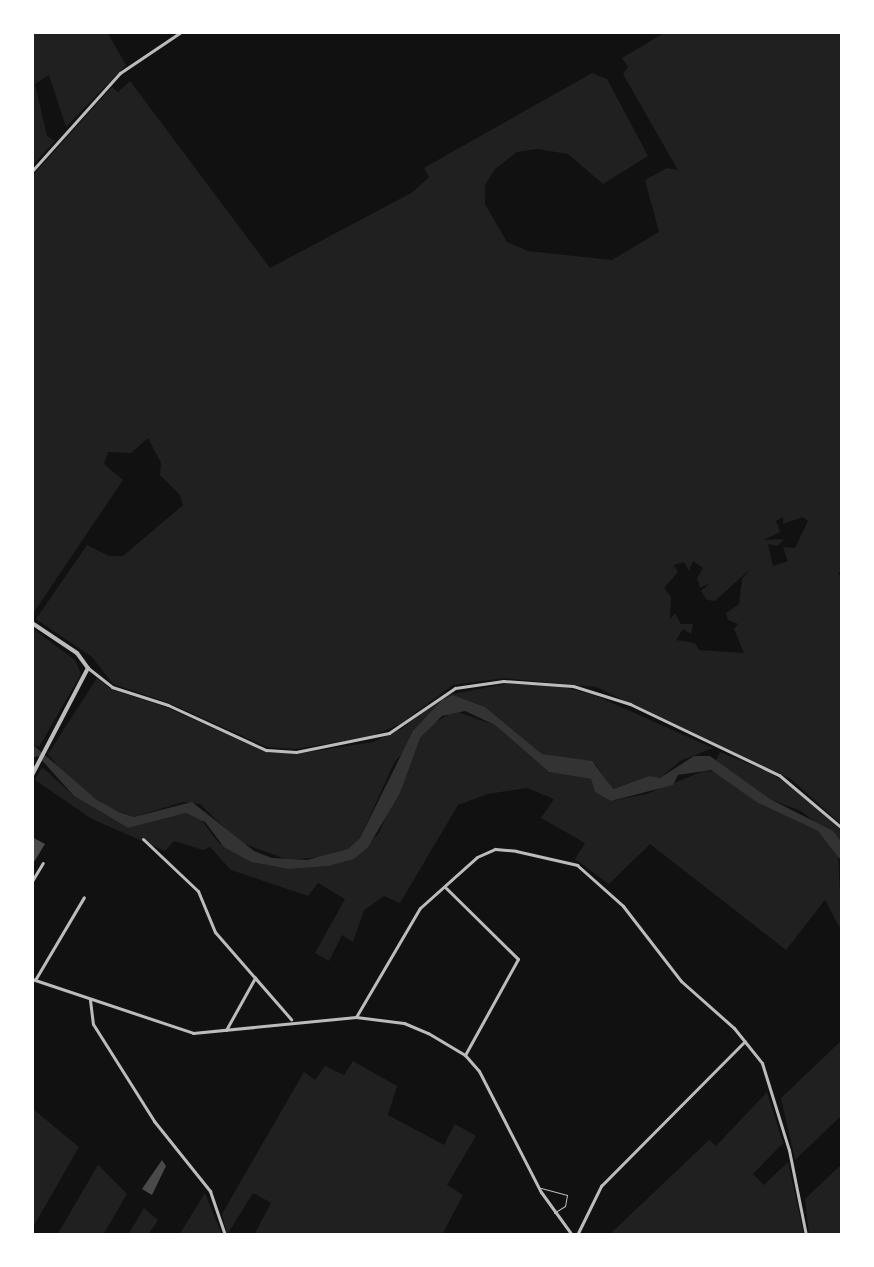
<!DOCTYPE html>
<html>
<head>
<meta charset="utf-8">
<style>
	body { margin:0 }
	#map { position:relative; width:874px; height:1267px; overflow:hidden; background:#111; font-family:"Noto Sans",sans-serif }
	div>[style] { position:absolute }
	.green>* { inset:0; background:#202020 }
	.water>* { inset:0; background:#333 }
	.building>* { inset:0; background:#4a4a4a }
	.service>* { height:1px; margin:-0.5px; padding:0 0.5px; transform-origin:0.5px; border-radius:0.5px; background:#bcbcbc }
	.minor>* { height:3px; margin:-1.5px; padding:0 1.5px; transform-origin:1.5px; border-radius:1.5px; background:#bcbcbc }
	.tertiary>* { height:4px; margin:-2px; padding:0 2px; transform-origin:2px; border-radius:2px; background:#bcbcbc }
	span { translate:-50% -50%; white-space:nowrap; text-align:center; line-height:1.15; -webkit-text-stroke:6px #fff; paint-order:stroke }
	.frame { position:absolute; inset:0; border:34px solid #fff; pointer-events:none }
</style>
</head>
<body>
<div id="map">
	<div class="green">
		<i style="clip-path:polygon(32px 32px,107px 32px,126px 65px,66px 127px,49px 75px,35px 84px,47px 136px,55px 141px,32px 166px)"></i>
		<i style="clip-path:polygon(evenodd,666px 32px,842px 32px,842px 571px,838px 573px,842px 578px,842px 825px,791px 779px,596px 687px,504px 678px,453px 685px,400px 724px,372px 736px,296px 749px,267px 747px,169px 703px,113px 684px,92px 657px,36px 619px,87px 545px,109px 556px,123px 556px,183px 505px,180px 495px,160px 475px,161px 463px,148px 438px,131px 453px,108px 452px,104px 464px,123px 480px,32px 615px,32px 176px,112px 87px,118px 92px,130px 81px,270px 268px,413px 192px,429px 177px,424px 168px,592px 73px,607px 79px,648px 156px,603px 184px,568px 154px,537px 149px,517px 152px,495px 169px,485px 185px,485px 204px,507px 242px,528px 251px,612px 260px,659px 232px,645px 180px,667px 168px,678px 170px,623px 74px,628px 67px,622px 58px,666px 32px,783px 517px,783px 524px,803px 517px,808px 521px,795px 548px,783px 547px,788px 561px,773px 566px,768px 544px,777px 546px,785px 539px,763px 540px,780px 532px,776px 521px,783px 517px,666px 32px,693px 561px,703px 568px,697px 578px,700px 588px,710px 583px,701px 591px,707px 600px,715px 601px,750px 569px,742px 579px,739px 604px,726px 613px,728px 620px,738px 624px,734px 629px,744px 653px,699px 650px,695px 643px,676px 640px,683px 629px,691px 634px,693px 624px,681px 624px,675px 613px,670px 619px,671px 597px,664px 588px,678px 572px,674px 565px,684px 562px,689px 571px,693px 561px)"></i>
		<i style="clip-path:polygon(32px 628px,75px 660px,81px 674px,39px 747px,32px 744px)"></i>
		<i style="clip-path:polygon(97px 678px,111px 689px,168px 708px,266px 752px,296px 754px,373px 742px,403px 728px,442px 696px,505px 684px,558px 686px,594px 695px,713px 748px,680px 761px,660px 778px,649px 776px,612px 789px,596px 765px,542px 754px,485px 707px,453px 695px,394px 763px,360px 838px,348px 849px,323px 857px,289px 860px,239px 842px,200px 804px,183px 802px,134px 817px,105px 806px,63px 773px,48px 754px)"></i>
		<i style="clip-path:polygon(455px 711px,495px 725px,549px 772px,591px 779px,595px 792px,611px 801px,646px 794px,704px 771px,716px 772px,758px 803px,818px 831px,838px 854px,842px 932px,825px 900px,786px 950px,650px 844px,609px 884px,575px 859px,585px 843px,541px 818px,554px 799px,527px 788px,488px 794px,458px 805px,400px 903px,384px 896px,364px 910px,353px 942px,342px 935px,329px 961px,315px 953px,345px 899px,318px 883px,308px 896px,231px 870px,210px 847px,203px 850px,174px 841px,165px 851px,92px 819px,35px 780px,42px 767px,74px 796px,128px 828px,186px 813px,199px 817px,218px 842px,251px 862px,288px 869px,329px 866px,354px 859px,379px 833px,420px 738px,434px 723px)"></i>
		<i style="clip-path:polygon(720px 752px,769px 772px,809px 799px,842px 832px,842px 843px,801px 811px,770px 799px,728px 770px,716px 761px)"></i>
		<i style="clip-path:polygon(842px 1040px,842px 1115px,795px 1160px,781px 1098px)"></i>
		<i style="clip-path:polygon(353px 1061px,397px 1086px,388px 1115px,444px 1145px,455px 1124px,476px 1136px,447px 1185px,463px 1195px,442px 1235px,254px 1235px,271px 1203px,253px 1193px,227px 1235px,222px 1214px,304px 1072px,315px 1080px,325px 1066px,344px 1075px)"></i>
		<i style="clip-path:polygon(767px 1092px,783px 1143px,753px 1174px,764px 1185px,788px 1162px,804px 1235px,609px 1235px,709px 1140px,716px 1146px)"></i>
		<i style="clip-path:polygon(33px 1109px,79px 1147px,32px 1229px,32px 1111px)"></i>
		<i style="clip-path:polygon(842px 1164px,842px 1235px,809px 1235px,805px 1199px)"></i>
		<i style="clip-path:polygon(98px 1165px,127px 1194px,103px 1235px,57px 1235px)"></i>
		<i style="clip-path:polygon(205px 1193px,222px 1235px,179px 1235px)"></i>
		<i style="clip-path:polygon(144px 1208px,158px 1220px,148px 1235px,128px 1235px)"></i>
	</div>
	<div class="water">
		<i style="clip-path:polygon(453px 695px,485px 707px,542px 754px,592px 761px,613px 789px,649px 776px,660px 778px,694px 756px,710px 756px,770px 799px,833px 831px,842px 843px,842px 862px,818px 831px,758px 803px,711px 770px,678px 775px,673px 785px,611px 801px,595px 792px,591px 779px,549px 772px,495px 725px,465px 711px,442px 716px,420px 738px,400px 793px,368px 847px,354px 859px,329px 866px,288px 869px,251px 862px,224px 847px,205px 822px,186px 813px,128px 828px,74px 796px,38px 756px,32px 758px,32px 744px,97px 800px,119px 812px,134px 817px,192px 802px,254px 851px,272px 858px,307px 860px,348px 849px,360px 838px,413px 731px,442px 700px)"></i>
	</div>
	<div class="building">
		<i style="clip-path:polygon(32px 837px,45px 844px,34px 862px,32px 861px)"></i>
		<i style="clip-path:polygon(162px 1160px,166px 1166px,152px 1195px,142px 1189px)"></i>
	</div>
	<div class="service">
		<i style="left:541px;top:1188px;width:27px;rotate:15deg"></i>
		<i style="left:567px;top:1195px;width:11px;rotate:100deg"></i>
		<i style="left:565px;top:1206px;width:13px;rotate:148deg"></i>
	</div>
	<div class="minor">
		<i style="left:32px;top:171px;width:132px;rotate:-48.1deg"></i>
		<i style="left:120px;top:73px;width:73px;rotate:-33.9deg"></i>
		<i style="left:88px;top:668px;width:31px;rotate:38deg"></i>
		<i style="left:112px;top:687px;width:59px;rotate:17.8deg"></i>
		<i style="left:168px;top:705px;width:108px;rotate:24.7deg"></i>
		<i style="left:266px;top:750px;width:30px;rotate:4deg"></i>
		<i style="left:296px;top:752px;width:95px;rotate:-11.5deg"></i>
		<i style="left:389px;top:733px;width:80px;rotate:-34.3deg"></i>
		<i style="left:455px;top:688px;width:49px;rotate:-8.3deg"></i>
		<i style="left:503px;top:681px;width:70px;rotate:4.1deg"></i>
		<i style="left:573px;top:686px;width:60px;rotate:17.5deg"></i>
		<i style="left:630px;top:704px;width:165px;rotate:25.5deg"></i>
		<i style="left:779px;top:775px;width:82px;rotate:40.1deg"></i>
		<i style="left:143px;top:839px;width:76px;rotate:43.4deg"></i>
		<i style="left:198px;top:891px;width:44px;rotate:67.5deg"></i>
		<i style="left:215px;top:932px;width:116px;rotate:48.9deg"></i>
		<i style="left:32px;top:881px;width:21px;rotate:-59deg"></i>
		<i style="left:446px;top:888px;width:101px;rotate:44.6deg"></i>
		<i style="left:518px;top:959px;width:110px;rotate:118.9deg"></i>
		<i style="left:32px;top:979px;width:170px;rotate:18.5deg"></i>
		<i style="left:193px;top:1033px;width:164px;rotate:-5.6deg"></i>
		<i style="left:356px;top:1017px;width:48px;rotate:7.1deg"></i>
		<i style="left:404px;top:1023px;width:26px;rotate:23deg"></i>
		<i style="left:428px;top:1033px;width:43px;rotate:30.7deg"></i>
		<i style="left:465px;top:1055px;width:21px;rotate:49deg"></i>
		<i style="left:479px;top:1071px;width:136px;rotate:62.9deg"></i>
		<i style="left:541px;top:1192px;width:53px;rotate:54.2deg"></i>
		<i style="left:35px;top:980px;width:96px;rotate:-59.4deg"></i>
		<i style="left:90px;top:1000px;width:24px;rotate:83deg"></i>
		<i style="left:93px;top:1024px;width:115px;rotate:57.8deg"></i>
		<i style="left:154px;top:1121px;width:90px;rotate:51.3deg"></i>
		<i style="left:210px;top:1191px;width:46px;rotate:71.2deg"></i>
		<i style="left:356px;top:1017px;width:126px;rotate:-59.6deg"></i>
		<i style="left:420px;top:908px;width:76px;rotate:-41.8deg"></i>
		<i style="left:477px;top:857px;width:20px;rotate:-24deg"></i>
		<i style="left:495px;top:849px;width:21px;rotate:5deg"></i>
		<i style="left:516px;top:851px;width:63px;rotate:12.9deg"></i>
		<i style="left:577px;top:865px;width:62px;rotate:41.7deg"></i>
		<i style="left:623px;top:906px;width:95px;rotate:52.3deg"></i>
		<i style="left:681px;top:981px;width:71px;rotate:41.6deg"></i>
		<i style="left:734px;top:1028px;width:45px;rotate:51.3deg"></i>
		<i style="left:762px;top:1063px;width:91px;rotate:72.8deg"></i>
		<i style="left:789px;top:1150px;width:87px;rotate:78.7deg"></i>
		<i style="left:226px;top:1030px;width:60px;rotate:-60.9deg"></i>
		<i style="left:577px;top:1235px;width:55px;rotate:-63.9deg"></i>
		<i style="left:601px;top:1186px;width:204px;rotate:-45.2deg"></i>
	</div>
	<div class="tertiary">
		<i style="left:32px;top:623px;width:54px;rotate:33.7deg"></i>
		<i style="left:77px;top:653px;width:19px;rotate:54deg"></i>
		<i style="left:88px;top:668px;width:121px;rotate:117.6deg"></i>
	</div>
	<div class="frame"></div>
</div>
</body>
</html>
